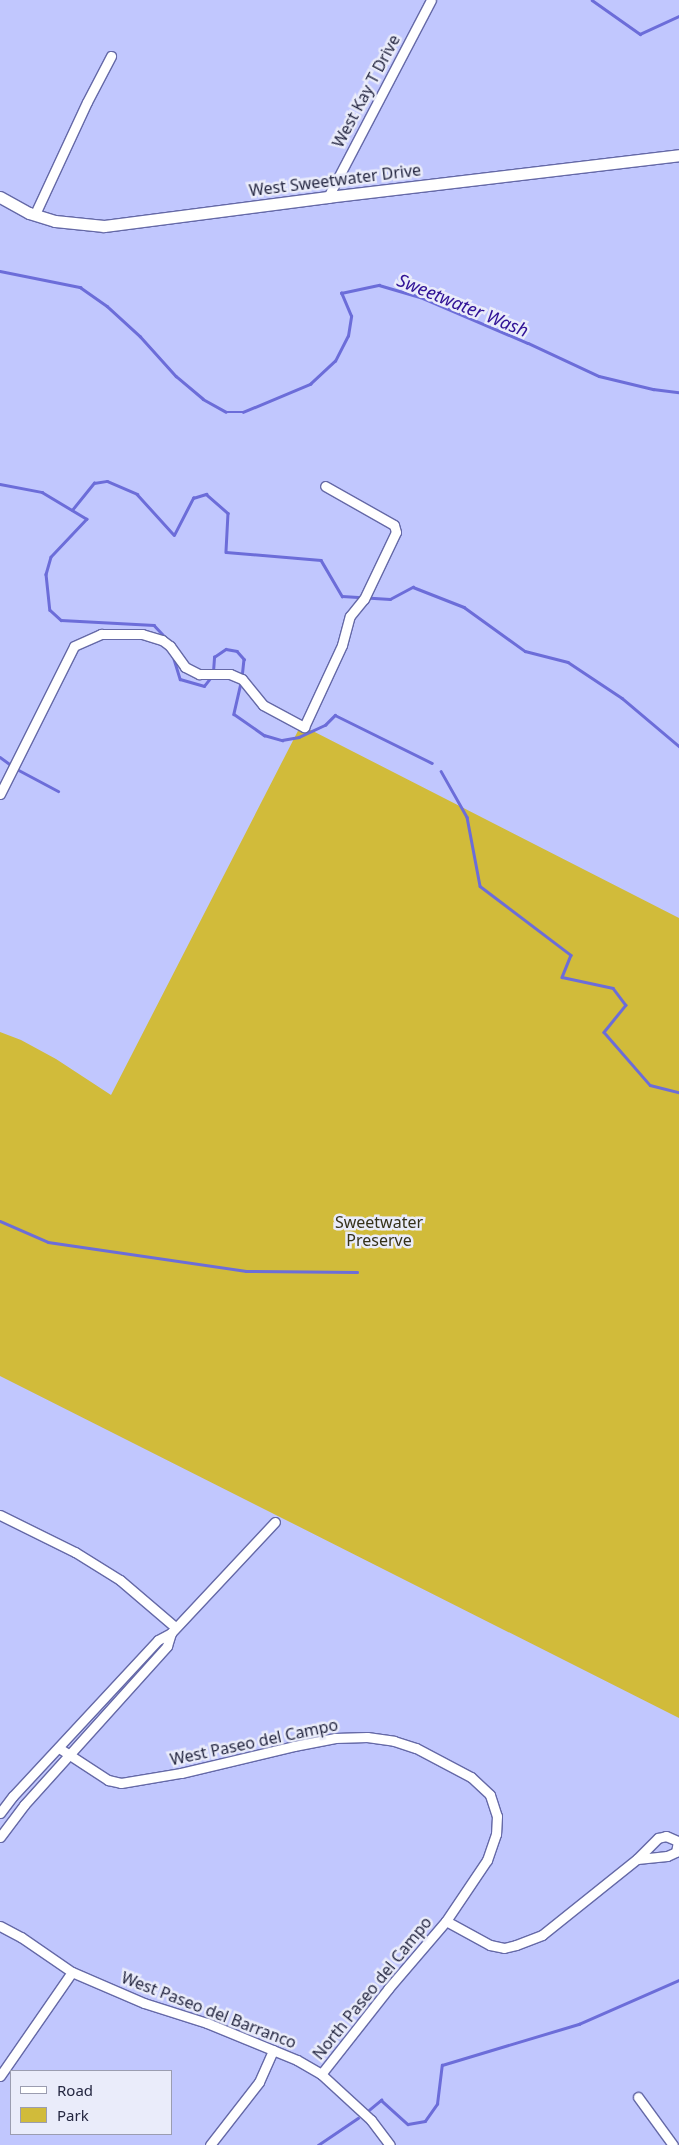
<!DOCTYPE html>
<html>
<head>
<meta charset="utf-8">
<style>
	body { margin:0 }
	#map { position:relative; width:679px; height:2145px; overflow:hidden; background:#c1c7fe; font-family:"Noto Sans",sans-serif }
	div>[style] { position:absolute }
	.green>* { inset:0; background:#d1bb3a }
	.stream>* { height:2.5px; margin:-1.25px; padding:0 1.25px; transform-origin:1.25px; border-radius:1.25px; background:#6c6dd9 }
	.roads { filter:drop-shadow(1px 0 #6569a7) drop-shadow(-1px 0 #6569a7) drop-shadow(0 1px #6569a7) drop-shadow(0 -1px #6569a7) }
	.minor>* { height:9px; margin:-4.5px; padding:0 4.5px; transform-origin:4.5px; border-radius:4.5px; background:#fff }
	.tertiary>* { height:11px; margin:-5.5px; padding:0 5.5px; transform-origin:5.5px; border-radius:5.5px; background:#fff }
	span { translate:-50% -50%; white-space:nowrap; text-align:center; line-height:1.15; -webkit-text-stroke:5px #eaecfa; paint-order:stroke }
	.street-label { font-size:16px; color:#252741 }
	.park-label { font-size:16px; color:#36321a }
	.water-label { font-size:18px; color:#301296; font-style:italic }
	.legend { position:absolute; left:10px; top:2070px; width:162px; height:65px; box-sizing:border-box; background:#eaecfa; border:1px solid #9b9db0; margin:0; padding:6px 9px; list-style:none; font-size:15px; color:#252741 }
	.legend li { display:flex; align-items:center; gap:10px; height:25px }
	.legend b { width:25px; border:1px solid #9b9db0 }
</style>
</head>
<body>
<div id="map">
	<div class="green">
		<i style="clip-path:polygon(301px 725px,679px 918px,679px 1718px,0 1376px,0 1032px,21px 1040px,56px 1059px,111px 1095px)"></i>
	</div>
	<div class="stream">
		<i style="left:592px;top:0;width:59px;rotate:35.3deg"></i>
		<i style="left:640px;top:34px;width:43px;rotate:-24.8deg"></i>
		<i style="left:0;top:271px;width:82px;rotate:11.3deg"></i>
		<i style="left:80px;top:287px;width:33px;rotate:35deg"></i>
		<i style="left:107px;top:306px;width:45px;rotate:42.3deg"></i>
		<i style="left:140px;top:336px;width:54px;rotate:48deg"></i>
		<i style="left:176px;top:376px;width:35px;rotate:40deg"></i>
		<i style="left:203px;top:399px;width:26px;rotate:29deg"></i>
		<i style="left:226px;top:412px;width:17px"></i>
		<i style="left:243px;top:412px;width:73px;rotate:-22.7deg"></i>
		<i style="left:310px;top:384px;width:34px;rotate:-43deg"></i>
		<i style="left:335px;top:361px;width:28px;rotate:-63deg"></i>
		<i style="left:348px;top:336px;width:20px;rotate:-81deg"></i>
		<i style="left:351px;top:316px;width:25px;rotate:-113deg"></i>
		<i style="left:341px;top:293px;width:39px;rotate:-12deg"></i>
		<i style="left:379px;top:285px;width:43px;rotate:16.3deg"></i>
		<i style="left:420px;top:297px;width:117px;rotate:23.1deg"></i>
		<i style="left:528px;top:343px;width:78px;rotate:24.9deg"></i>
		<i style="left:599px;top:376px;width:56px;rotate:13.5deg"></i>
		<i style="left:653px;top:389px;width:26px;rotate:7deg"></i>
		<i style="left:0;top:484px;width:43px;rotate:10.8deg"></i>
		<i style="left:42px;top:492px;width:52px;rotate:31deg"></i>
		<i style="left:87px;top:519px;width:52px;rotate:133.5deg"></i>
		<i style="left:51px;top:557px;width:18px;rotate:106deg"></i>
		<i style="left:46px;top:574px;width:36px;rotate:84deg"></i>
		<i style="left:50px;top:610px;width:15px;rotate:42deg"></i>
		<i style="left:61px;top:620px;width:93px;rotate:3.1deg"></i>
		<i style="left:154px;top:625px;width:18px;rotate:47deg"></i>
		<i style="left:72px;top:510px;width:35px;rotate:-51deg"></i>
		<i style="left:94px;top:483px;width:13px;rotate:-9deg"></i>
		<i style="left:107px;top:481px;width:33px;rotate:23deg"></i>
		<i style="left:137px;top:494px;width:55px;rotate:47.9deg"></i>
		<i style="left:174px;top:535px;width:42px;rotate:-62.8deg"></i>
		<i style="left:193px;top:498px;width:14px;rotate:-17deg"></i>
		<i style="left:206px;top:494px;width:29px;rotate:41deg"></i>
		<i style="left:228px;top:513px;width:39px;rotate:93deg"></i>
		<i style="left:226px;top:552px;width:95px;rotate:4.8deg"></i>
		<i style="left:321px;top:560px;width:42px;rotate:59.7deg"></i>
		<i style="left:342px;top:596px;width:48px;rotate:3.6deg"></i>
		<i style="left:390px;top:599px;width:26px;rotate:-28deg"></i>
		<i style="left:413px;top:587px;width:55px;rotate:21.4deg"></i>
		<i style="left:464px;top:607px;width:75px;rotate:35.8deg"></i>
		<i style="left:525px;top:651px;width:44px;rotate:14.3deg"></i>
		<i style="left:568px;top:662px;width:65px;rotate:33.7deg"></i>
		<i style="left:622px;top:698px;width:75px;rotate:40.1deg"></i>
		<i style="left:174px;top:659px;width:21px;rotate:73deg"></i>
		<i style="left:180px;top:679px;width:25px;rotate:16deg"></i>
		<i style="left:204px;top:686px;width:11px;rotate:-52deg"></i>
		<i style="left:213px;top:672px;width:15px;rotate:-86deg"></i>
		<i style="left:214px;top:657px;width:14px;rotate:-34deg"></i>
		<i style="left:226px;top:649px;width:11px;rotate:10deg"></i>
		<i style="left:237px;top:651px;width:11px;rotate:49deg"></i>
		<i style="left:244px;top:659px;width:18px;rotate:96deg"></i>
		<i style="left:241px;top:683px;width:32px;rotate:103deg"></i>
		<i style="left:234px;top:714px;width:37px;rotate:35deg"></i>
		<i style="left:264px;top:735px;width:19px;rotate:16deg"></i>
		<i style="left:282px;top:740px;width:17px;rotate:-10deg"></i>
		<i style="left:299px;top:737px;width:29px;rotate:-25deg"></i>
		<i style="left:325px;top:725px;width:14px;rotate:-45deg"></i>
		<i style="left:335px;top:715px;width:108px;rotate:26.3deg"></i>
		<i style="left:0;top:757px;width:14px;rotate:36deg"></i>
		<i style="left:15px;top:768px;width:49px;rotate:28.1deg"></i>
		<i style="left:441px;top:771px;width:53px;rotate:60.5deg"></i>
		<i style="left:467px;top:817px;width:70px;rotate:79.3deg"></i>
		<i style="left:480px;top:886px;width:114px;rotate:37.2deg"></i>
		<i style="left:571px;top:955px;width:24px;rotate:112deg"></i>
		<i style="left:562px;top:977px;width:52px;rotate:12.2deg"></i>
		<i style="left:613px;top:988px;width:21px;rotate:53deg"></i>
		<i style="left:626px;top:1005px;width:35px;rotate:129deg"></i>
		<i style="left:604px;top:1032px;width:70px;rotate:49deg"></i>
		<i style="left:650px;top:1085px;width:30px;rotate:14deg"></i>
		<i style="left:0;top:1221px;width:52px;rotate:23.6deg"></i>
		<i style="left:48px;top:1242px;width:200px;rotate:8.3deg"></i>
		<i style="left:246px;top:1271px;width:111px;rotate:0.5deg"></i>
		<i style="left:369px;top:2110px;width:16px;rotate:-40deg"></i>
		<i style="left:381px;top:2100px;width:36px;rotate:42deg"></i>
		<i style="left:408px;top:2124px;width:17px;rotate:-10deg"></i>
		<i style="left:425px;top:2121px;width:21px;rotate:-55deg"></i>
		<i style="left:437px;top:2104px;width:39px;rotate:-83deg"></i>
		<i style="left:442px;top:2065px;width:143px;rotate:-16.7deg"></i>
		<i style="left:579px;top:2024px;width:109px;rotate:-23.7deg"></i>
		<i style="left:318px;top:2145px;width:48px;rotate:-34deg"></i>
	</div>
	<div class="roads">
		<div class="minor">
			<i style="left:328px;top:197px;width:222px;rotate:-62.4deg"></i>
			<i style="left:35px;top:214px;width:123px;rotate:-65.1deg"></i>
			<i style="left:87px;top:102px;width:52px;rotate:-62.4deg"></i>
			<i style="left:0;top:794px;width:165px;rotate:-63.4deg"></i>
			<i style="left:74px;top:646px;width:30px;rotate:-24deg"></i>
			<i style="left:101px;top:634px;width:41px"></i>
			<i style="left:142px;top:634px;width:21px;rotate:17deg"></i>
			<i style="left:162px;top:640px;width:10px;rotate:37deg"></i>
			<i style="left:170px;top:646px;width:26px;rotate:54deg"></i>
			<i style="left:185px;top:667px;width:16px;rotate:27deg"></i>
			<i style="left:199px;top:674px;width:31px"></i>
			<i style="left:230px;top:674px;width:13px;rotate:23deg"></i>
			<i style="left:242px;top:679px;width:33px;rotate:51deg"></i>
			<i style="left:263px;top:705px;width:47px;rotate:28.2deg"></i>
			<i style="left:304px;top:727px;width:90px;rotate:-65.1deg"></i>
			<i style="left:342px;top:645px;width:30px;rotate:-75deg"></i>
			<i style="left:350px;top:616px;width:22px;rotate:-51deg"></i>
			<i style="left:364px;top:599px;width:74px;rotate:-64.5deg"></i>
			<i style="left:396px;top:532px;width:7px;rotate:-106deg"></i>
			<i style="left:394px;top:525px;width:79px;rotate:-150.5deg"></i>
			<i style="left:0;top:1515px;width:84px;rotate:26.3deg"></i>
			<i style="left:75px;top:1552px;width:53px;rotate:31.9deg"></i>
			<i style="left:120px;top:1580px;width:72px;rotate:40.5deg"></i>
			<i style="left:59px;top:1748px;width:59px;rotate:33.1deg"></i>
			<i style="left:108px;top:1780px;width:13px;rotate:13deg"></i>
			<i style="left:121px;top:1783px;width:61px;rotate:-9.5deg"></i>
			<i style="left:181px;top:1773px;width:116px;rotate:-13.4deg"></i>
			<i style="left:294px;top:1746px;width:42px;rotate:-11deg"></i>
			<i style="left:335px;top:1738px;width:32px;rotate:-2deg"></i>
			<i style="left:367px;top:1737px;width:27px;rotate:8deg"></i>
			<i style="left:394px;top:1741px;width:23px;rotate:18deg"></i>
			<i style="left:416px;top:1748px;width:62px;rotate:27.8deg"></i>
			<i style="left:471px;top:1777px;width:26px;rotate:43deg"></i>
			<i style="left:490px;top:1795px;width:22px;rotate:72deg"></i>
			<i style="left:497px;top:1816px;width:18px;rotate:93deg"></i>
			<i style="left:496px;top:1834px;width:28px;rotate:109deg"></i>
			<i style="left:487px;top:1860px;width:73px;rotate:123.9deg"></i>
			<i style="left:446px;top:1921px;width:89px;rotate:130.5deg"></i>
			<i style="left:388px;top:1989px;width:108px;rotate:128.2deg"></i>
			<i style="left:0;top:1813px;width:21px;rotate:-53deg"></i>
			<i style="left:13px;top:1796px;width:213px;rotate:-47.1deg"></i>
			<i style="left:158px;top:1640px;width:15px;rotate:-28deg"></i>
			<i style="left:171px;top:1633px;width:152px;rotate:-46.9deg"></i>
			<i style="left:0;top:1837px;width:40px;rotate:-53deg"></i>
			<i style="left:24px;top:1805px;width:214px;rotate:-48deg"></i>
			<i style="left:167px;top:1646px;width:14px;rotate:-73deg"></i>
			<i style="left:446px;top:1921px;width:50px;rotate:28.6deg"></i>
			<i style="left:490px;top:1945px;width:14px;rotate:12deg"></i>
			<i style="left:504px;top:1948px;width:12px;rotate:-14deg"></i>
			<i style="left:516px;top:1945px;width:28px;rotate:-21deg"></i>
			<i style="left:542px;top:1935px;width:122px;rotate:-38.7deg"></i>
			<i style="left:637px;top:1859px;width:30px;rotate:-45deg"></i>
			<i style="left:658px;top:1838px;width:8px;rotate:-14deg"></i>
			<i style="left:666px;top:1836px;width:13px;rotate:23deg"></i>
			<i style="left:678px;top:1841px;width:11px;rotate:100deg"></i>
			<i style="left:676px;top:1852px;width:10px;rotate:156deg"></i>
			<i style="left:667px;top:1856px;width:30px;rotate:174deg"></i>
			<i style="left:0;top:1926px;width:24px;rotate:28deg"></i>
			<i style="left:21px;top:1937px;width:62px;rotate:34.5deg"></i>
			<i style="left:72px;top:1972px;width:78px;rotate:23.3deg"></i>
			<i style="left:144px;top:2003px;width:66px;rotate:17.6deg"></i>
			<i style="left:207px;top:2023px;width:97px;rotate:22.3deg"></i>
			<i style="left:297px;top:2060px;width:28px;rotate:30deg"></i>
			<i style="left:321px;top:2074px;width:68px;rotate:42.6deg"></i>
			<i style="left:371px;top:2120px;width:31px;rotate:53deg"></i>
			<i style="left:0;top:2076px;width:126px;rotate:-55.3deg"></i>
			<i style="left:638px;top:2097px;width:59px;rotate:53.9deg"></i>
			<i style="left:210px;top:2145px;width:80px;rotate:-52.1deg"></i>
			<i style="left:259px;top:2082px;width:35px;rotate:-66deg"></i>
		</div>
		<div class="tertiary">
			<i style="left:0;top:197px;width:33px;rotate:29deg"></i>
			<i style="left:29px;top:213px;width:27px;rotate:17deg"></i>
			<i style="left:55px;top:221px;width:49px;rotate:5.8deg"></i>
			<i style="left:104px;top:226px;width:226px;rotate:-7.4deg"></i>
			<i style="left:328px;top:197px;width:354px;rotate:-6.8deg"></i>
		</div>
	</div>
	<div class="street-label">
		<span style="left:366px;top:91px;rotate:-62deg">West Kay T Drive</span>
		<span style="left:335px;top:180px;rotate:-7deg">West Sweetwater Drive</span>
		<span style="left:254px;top:1742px;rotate:-12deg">West Paseo del Campo</span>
		<span style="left:372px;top:1988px;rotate:-51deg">North Paseo del Campo</span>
		<span style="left:209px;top:2010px;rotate:21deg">West Paseo del Barranco</span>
	</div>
	<div class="park-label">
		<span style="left:379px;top:1231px">Sweetwater<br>Preserve</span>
	</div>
	<div class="water-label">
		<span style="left:463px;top:305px;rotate:22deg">Sweetwater Wash</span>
	</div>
	<ul class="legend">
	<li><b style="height:6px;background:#fff"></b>Road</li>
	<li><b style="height:14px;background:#d1bb3a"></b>Park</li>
	</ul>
</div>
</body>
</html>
